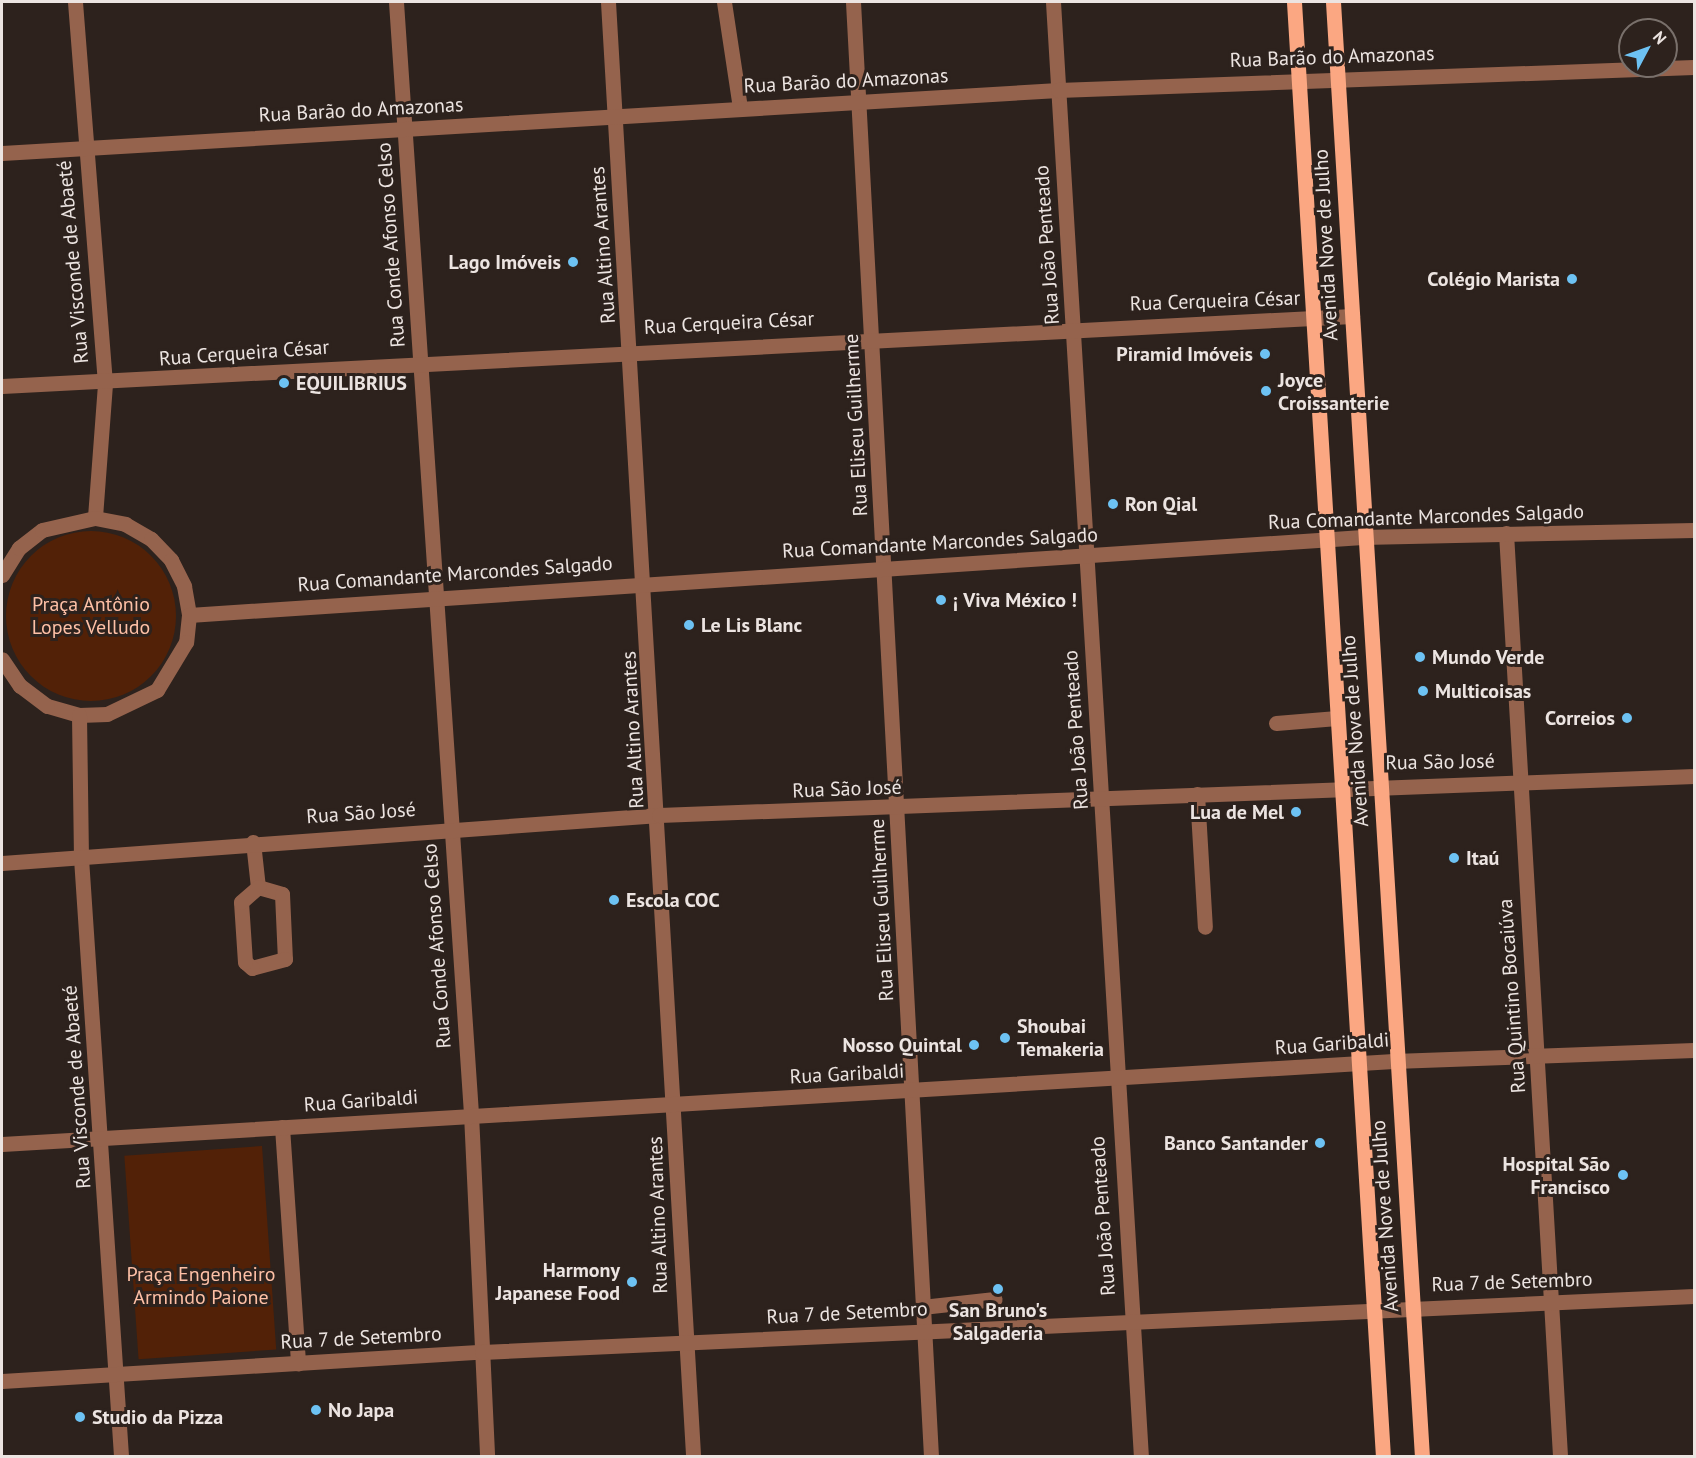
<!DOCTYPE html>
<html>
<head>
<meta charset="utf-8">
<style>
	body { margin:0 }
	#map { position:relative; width:1696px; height:1458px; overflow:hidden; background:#2d221d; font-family:"PT Sans",sans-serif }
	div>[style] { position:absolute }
	.green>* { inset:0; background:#522107; transform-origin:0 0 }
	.round { border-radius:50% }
	.minor>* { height:15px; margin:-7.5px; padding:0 7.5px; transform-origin:7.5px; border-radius:7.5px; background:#95634d }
	.major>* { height:15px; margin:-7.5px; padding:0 7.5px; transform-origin:7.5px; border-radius:7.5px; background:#fba782 }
	.dots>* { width:16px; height:16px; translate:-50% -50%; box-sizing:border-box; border:3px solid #2d221d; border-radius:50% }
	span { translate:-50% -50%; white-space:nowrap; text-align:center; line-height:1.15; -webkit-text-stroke:6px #2d221d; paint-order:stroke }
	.street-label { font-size:20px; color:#ece4e1 }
	.poi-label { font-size:20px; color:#ece4e1; font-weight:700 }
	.right { translate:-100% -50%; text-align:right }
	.left { translate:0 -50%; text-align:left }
	.park-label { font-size:20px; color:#fec0a6 }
	.frame { position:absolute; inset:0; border:3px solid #ece4e1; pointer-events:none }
	.north { position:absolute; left:1618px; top:18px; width:60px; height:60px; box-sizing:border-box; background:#2d221d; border:2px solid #79706b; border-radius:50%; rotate:49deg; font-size:16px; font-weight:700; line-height:24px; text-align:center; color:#ece4e1 }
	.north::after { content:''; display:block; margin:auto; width:21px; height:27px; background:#6dc2f3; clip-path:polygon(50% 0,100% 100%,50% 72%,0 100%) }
</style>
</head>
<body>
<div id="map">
	<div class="green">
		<i class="round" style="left:6px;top:531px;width:170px;height:170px"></i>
		<i style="left:262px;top:1146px;width:204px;height:138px;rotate:86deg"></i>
	</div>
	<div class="minor">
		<i style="left:75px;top:2px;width:383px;rotate:85.5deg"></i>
		<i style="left:105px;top:384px;width:134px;rotate:94.3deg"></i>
		<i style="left:396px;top:2px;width:1115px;rotate:86.14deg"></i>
		<i style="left:471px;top:1114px;width:342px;rotate:87.3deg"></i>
		<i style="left:608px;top:2px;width:1456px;rotate:86.65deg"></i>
		<i style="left:724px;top:2px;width:107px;rotate:81.4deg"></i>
		<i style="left:853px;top:2px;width:1456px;rotate:86.93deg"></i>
		<i style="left:1053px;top:2px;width:1457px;rotate:86.54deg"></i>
		<i style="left:2px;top:153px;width:1058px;rotate:-3.41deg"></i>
		<i style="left:1058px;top:90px;width:636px;rotate:-2.07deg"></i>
		<i style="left:2px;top:386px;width:1352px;rotate:-2.97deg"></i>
		<i style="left:1506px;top:533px;width:925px;rotate:86.65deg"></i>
		<i style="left:2px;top:575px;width:32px;rotate:-58deg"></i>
		<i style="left:19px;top:548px;width:29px;rotate:-38deg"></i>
		<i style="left:42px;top:530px;width:54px;rotate:-12.8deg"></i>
		<i style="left:95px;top:518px;width:31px;rotate:11deg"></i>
		<i style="left:125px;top:524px;width:30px;rotate:30deg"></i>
		<i style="left:151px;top:539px;width:29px;rotate:46deg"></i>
		<i style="left:171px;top:560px;width:29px;rotate:63deg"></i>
		<i style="left:184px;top:586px;width:29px;rotate:80deg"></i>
		<i style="left:189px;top:615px;width:27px;rotate:96deg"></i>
		<i style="left:186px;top:642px;width:56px;rotate:121.1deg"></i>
		<i style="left:157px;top:690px;width:55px;rotate:154.4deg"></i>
		<i style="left:107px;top:714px;width:28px;rotate:178deg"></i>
		<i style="left:79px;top:715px;width:33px;rotate:-164deg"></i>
		<i style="left:47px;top:706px;width:34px;rotate:-143deg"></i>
		<i style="left:20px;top:686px;width:32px;rotate:-124deg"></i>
		<i style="left:189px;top:615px;width:1176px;rotate:-3.8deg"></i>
		<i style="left:1362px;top:537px;width:332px;rotate:-1.2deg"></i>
		<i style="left:79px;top:715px;width:143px;rotate:89.2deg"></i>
		<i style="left:81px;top:858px;width:599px;rotate:86.17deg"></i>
		<i style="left:1276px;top:723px;width:61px;rotate:-4.7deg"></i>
		<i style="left:1197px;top:794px;width:133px;rotate:86.6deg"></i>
		<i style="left:253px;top:842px;width:45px;rotate:83.7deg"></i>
		<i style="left:2px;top:863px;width:659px;rotate:-4.18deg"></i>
		<i style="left:659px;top:815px;width:1036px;rotate:-2.16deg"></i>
		<i style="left:258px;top:887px;width:25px;rotate:16deg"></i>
		<i style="left:282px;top:894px;width:65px;rotate:87.4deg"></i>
		<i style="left:285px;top:959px;width:34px;rotate:165deg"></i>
		<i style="left:252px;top:968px;width:9px;rotate:-139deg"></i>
		<i style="left:245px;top:962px;width:60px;rotate:-93.8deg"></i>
		<i style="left:241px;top:902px;width:23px;rotate:-41deg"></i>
		<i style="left:282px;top:1127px;width:237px;rotate:86.1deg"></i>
		<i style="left:2px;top:1144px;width:1394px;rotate:-3.41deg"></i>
		<i style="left:1394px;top:1061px;width:300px;rotate:-2.1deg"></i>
		<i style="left:922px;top:1307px;width:73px;rotate:-6.3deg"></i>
		<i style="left:2px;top:1381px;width:481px;rotate:-3.5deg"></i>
		<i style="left:482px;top:1352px;width:1213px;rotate:-2.65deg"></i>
	</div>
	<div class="major">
		<i style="left:1294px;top:2px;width:1457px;rotate:86.5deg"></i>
		<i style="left:1333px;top:2px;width:1457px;rotate:86.5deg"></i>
	</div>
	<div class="dots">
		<i style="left:573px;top:262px;background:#6dc2f3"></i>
		<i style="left:1572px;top:279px;background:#6dc2f3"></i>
		<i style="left:1265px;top:354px;background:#6dc2f3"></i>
		<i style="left:284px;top:383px;background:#6dc2f3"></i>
		<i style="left:1266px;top:391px;background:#6dc2f3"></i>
		<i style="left:1113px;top:504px;background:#6dc2f3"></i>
		<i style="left:941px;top:600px;background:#6dc2f3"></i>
		<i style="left:689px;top:625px;background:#6dc2f3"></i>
		<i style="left:1420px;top:657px;background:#6dc2f3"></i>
		<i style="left:1423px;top:691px;background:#6dc2f3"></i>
		<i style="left:1627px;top:718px;background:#6dc2f3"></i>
		<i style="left:1296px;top:812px;background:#6dc2f3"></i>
		<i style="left:1454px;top:858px;background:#6dc2f3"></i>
		<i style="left:614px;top:900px;background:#6dc2f3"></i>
		<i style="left:1005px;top:1038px;background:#6dc2f3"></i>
		<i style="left:974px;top:1045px;background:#6dc2f3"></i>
		<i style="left:1320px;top:1143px;background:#6dc2f3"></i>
		<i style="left:1623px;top:1175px;background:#6dc2f3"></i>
		<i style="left:632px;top:1282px;background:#6dc2f3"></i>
		<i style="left:998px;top:1289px;background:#6dc2f3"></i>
		<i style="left:316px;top:1410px;background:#6dc2f3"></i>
		<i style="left:80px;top:1417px;background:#6dc2f3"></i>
	</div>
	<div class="street-label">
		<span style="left:1332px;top:57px;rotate:-2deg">Rua Barão do Amazonas</span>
		<span style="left:846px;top:81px;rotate:-3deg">Rua Barão do Amazonas</span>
		<span style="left:361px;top:110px;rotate:-3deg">Rua Barão do Amazonas</span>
		<span style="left:391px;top:245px;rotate:-94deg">Rua Conde Afonso Celso</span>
		<span style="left:603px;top:245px;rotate:-94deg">Rua Altino Arantes</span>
		<span style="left:1047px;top:245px;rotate:-94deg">Rua João Penteado</span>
		<span style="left:1326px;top:245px;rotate:-93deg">Avenida Nove de Julho</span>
		<span style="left:73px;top:262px;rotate:-95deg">Rua Visconde de Abaeté</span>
		<span style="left:1215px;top:301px;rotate:-2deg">Rua Cerqueira César</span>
		<span style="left:729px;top:323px;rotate:-3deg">Rua Cerqueira César</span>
		<span style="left:244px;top:353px;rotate:-4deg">Rua Cerqueira César</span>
		<span style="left:856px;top:425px;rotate:-93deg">Rua Eliseu Guilherme</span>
		<span style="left:1426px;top:517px;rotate:-2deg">Rua Comandante Marcondes Salgado</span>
		<span style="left:940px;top:543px;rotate:-3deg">Rua Comandante Marcondes Salgado</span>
		<span style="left:455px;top:574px;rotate:-4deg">Rua Comandante Marcondes Salgado</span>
		<span style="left:633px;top:730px;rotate:-93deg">Rua Altino Arantes</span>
		<span style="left:1076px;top:730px;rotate:-94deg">Rua João Penteado</span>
		<span style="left:1355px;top:731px;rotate:-94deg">Avenida Nove de Julho</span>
		<span style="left:1440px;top:762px;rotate:-1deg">Rua São José</span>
		<span style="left:847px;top:789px;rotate:-2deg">Rua São José</span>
		<span style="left:361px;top:813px;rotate:-4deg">Rua São José</span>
		<span style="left:882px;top:910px;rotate:-93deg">Rua Eliseu Guilherme</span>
		<span style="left:437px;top:946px;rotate:-94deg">Rua Conde Afonso Celso</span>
		<span style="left:1512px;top:996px;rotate:-94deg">Rua Quintino Bocaiúva</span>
		<span style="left:1332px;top:1044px;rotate:-4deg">Rua Garibaldi</span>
		<span style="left:847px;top:1074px;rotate:-3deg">Rua Garibaldi</span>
		<span style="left:77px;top:1087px;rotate:-94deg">Rua Visconde de Abaeté</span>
		<span style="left:361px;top:1101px;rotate:-4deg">Rua Garibaldi</span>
		<span style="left:658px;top:1215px;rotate:-92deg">Rua Altino Arantes</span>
		<span style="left:1103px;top:1216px;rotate:-94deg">Rua João Penteado</span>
		<span style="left:1385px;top:1216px;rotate:-94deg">Avenida Nove de Julho</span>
		<span style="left:1512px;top:1282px;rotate:-2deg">Rua 7 de Setembro</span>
		<span style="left:847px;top:1313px;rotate:-3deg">Rua 7 de Setembro</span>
		<span style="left:361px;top:1338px;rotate:-3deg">Rua 7 de Setembro</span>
	</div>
	<div class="poi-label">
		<span class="right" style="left:561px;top:262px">Lago Imóveis</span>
		<span class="right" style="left:1560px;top:279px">Colégio Marista</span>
		<span class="right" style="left:1253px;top:354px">Piramid Imóveis</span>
		<span class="left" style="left:1278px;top:392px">Joyce<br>Croissanterie</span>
		<span class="left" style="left:296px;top:383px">EQUILIBRIUS</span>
		<span class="left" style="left:1125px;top:504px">Ron Qial</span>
		<span class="left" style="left:953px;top:600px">¡ Viva México !</span>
		<span class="left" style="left:701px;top:625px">Le Lis Blanc</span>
		<span class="left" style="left:1432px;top:657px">Mundo Verde</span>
		<span class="left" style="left:1435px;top:691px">Multicoisas</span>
		<span class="right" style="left:1615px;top:718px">Correios</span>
		<span class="right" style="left:1284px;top:812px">Lua de Mel</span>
		<span class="left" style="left:1466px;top:858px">Itaú</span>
		<span class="left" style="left:626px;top:900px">Escola COC</span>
		<span class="left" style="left:1017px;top:1038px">Shoubai<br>Temakeria</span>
		<span class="right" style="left:962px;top:1045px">Nosso Quintal</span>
		<span class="right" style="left:1308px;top:1143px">Banco Santander</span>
		<span class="right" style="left:1610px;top:1176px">Hospital São<br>Francisco</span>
		<span class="right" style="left:620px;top:1282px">Harmony<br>Japanese Food</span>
		<span style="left:998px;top:1322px">San Bruno's<br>Salgaderia</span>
		<span class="left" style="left:328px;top:1410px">No Japa</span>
		<span class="left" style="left:92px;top:1417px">Studio da Pizza</span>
	</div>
	<div class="park-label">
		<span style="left:91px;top:616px">Praça Antônio<br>Lopes Velludo</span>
		<span style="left:201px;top:1286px">Praça Engenheiro<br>Armindo Paione</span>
	</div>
	<div class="frame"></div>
	<div class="north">N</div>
</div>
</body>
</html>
